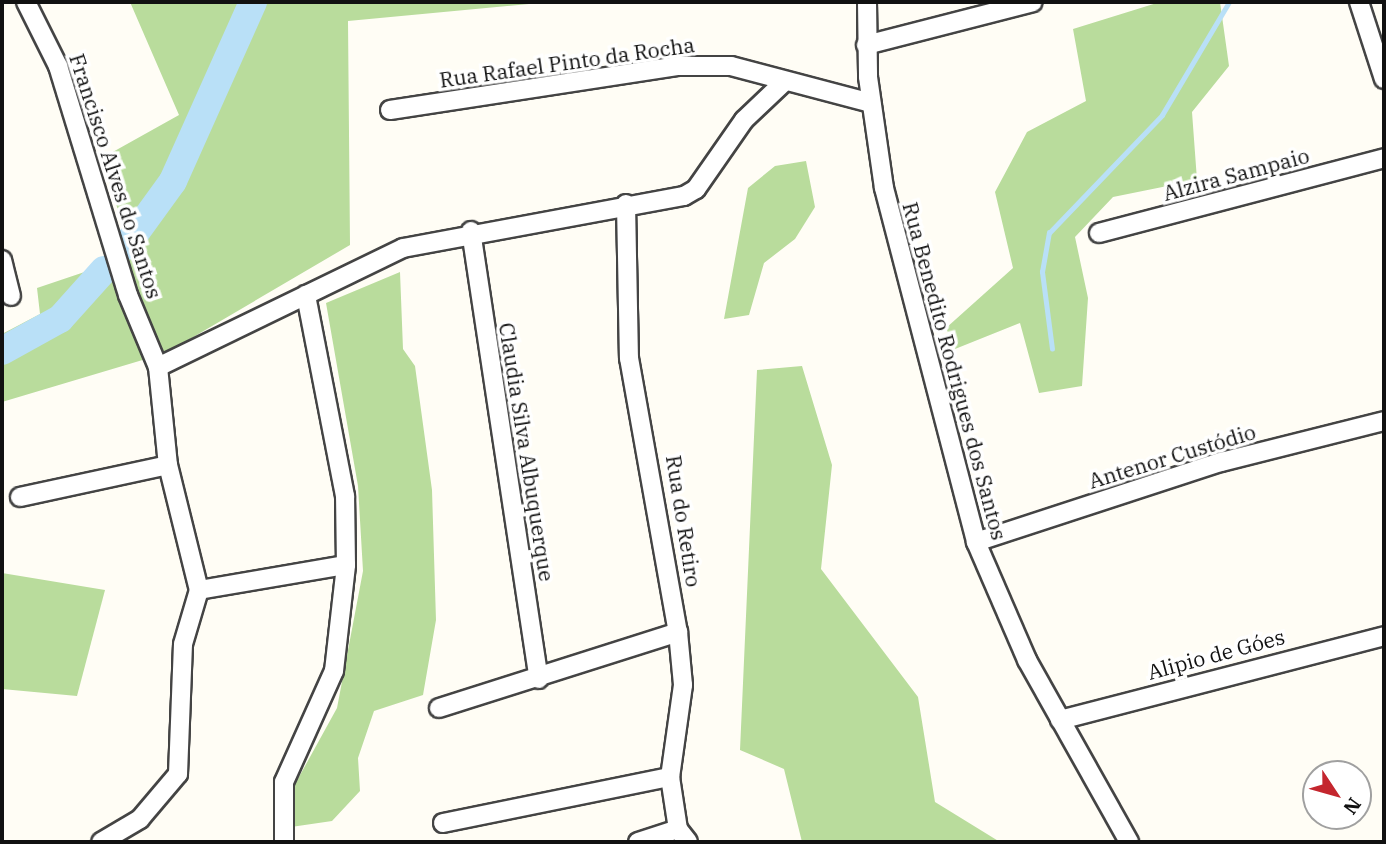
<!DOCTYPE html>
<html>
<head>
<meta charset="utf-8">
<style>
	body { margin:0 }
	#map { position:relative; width:1386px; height:844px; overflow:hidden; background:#fffdf5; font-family:"IBM Plex Serif",serif }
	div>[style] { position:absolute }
	.forest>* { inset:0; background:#b9dc9c }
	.stream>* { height:4.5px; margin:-2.25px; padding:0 2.25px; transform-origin:2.25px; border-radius:2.25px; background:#b9e0f7 }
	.river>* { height:28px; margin:-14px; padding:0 14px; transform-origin:14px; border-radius:14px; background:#b9e0f7 }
	.roads { filter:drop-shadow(2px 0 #444) drop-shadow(-2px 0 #444) drop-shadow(0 2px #444) drop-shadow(0 -2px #444) }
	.street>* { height:18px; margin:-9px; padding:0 9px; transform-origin:9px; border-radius:9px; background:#fff }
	span { translate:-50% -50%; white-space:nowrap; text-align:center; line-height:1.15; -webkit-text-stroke:7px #fff; paint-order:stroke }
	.street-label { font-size:21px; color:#111 }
	.frame { position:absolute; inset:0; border:4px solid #111; pointer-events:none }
	.north { position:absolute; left:1302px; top:760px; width:70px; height:70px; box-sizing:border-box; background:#fff; border:2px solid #a0a0a0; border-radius:50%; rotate:126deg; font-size:19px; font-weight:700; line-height:28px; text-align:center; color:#111 }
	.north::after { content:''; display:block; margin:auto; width:24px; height:32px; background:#c4262e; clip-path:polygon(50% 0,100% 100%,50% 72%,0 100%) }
</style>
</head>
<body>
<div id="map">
	<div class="forest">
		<i style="clip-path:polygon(130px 2px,550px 2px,348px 21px,350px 245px,166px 353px,2px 402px,2px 334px,40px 314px,37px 288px,132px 256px,102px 158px,179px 115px)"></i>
		<i style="clip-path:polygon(1160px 2px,1220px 2px,1229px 66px,1192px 112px,1197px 180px,1113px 197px,1075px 237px,1088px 298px,1082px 386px,1039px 393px,1020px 323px,955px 349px,946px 328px,1013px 268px,995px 192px,1027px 132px,1086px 101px,1073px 29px)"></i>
		<i style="clip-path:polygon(806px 161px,815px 207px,795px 239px,764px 263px,749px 315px,724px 319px,748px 188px,775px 166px)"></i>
		<i style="clip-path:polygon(400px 272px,403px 349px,415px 366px,432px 490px,436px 620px,423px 695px,374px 711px,358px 758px,360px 791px,332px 821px,291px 827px,294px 786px,337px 708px,363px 571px,358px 486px,326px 303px)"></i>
		<i style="clip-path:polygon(802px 366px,832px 465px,821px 569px,918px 697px,935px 802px,1000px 842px,802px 842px,784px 769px,740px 750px,757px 370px)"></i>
		<i style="clip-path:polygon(2px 573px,105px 590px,77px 696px,2px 689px)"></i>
	</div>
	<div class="stream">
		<i style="left:1052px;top:349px;width:78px;rotate:-97.4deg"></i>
		<i style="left:1042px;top:272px;width:40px;rotate:-80deg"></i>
		<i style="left:1049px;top:233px;width:163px;rotate:-46.2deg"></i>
		<i style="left:1162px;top:115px;width:131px;rotate:-59.3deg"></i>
	</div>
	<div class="river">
		<i style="left:126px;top:246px;width:80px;rotate:-54.1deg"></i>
		<i style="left:173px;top:181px;width:196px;rotate:-65.9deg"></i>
		<i style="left:2px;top:351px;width:66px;rotate:-28.9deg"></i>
		<i style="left:60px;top:319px;width:66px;rotate:-48.1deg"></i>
	</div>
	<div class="roads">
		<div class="street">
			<i style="left:26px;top:2px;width:72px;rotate:63.4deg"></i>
			<i style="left:58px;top:66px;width:239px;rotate:73deg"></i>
			<i style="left:128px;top:295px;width:78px;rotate:67.4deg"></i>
			<i style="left:158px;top:367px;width:99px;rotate:84.2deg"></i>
			<i style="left:168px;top:465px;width:129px;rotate:76.1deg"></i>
			<i style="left:199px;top:590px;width:56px;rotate:106.5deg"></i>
			<i style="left:183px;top:644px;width:130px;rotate:92.2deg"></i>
			<i style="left:178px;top:774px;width:59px;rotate:130.2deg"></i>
			<i style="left:140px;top:819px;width:45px;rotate:149.5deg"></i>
			<i style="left:867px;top:2px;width:75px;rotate:89.2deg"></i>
			<i style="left:868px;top:77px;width:112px;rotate:81.8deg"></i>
			<i style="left:884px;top:188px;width:366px;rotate:75.4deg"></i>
			<i style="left:976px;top:542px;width:129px;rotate:66.6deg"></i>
			<i style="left:1027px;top:660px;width:209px;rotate:60.7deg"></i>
			<i style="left:1359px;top:2px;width:81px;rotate:72deg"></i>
			<i style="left:866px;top:45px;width:172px;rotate:-14.4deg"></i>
			<i style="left:390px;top:110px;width:292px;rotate:-8.7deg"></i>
			<i style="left:679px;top:66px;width:52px"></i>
			<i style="left:731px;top:66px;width:145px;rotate:14.8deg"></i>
			<i style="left:626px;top:204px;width:154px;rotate:88.9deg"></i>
			<i style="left:629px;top:358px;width:278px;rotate:79.9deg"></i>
			<i style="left:678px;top:632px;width:53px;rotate:84.6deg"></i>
			<i style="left:683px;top:685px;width:93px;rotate:98deg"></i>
			<i style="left:670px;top:777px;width:53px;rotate:81.3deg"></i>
			<i style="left:678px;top:829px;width:16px;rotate:52deg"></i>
			<i style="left:471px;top:231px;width:453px;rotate:81.4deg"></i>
			<i style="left:1099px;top:233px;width:295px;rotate:-14.7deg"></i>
			<i style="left:2px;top:260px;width:37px;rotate:76deg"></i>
			<i style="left:158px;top:367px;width:272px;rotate:-25.9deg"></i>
			<i style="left:403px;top:248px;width:286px;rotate:-10.5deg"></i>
			<i style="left:684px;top:196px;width:14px;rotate:-30deg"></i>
			<i style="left:696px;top:189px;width:84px;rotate:-55.2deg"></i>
			<i style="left:744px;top:120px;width:55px;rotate:-43.5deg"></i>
			<i style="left:20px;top:497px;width:151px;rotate:-12.2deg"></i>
			<i style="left:976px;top:542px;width:258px;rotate:-18.1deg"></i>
			<i style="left:1221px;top:462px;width:168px;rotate:-14.1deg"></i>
			<i style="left:199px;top:590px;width:149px;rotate:-9.7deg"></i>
			<i style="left:346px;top:565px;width:69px;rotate:-90.8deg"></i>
			<i style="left:345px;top:496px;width:205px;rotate:-101deg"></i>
			<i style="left:439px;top:708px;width:251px;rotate:-17.6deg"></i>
			<i style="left:1060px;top:720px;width:335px;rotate:-14.5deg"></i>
			<i style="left:443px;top:823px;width:232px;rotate:-11.5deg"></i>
			<i style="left:284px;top:842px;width:60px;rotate:-90deg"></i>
			<i style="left:284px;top:782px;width:122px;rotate:-65.8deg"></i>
			<i style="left:334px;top:671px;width:107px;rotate:-83.5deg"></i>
			<i style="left:638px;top:842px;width:42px;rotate:-18deg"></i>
		</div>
	</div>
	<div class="street-label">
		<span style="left:567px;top:62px;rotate:-8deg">Rua Rafael Pinto da Rocha</span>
		<span style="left:1236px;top:174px;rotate:-15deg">Alzira Sampaio</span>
		<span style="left:116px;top:176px;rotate:72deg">Francisco Alves do Santos</span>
		<span style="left:955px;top:371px;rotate:75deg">Rua Benedito Rodrigues dos Santos</span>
		<span style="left:527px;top:452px;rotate:81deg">Claudia Silva Albuquerque</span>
		<span style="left:1172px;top:456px;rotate:-17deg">Antenor Custódio</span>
		<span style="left:684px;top:521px;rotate:81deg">Rua do Retiro</span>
		<span style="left:1216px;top:654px;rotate:-15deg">Alipio de Góes</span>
	</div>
	<div class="frame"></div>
	<div class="north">N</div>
</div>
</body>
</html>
